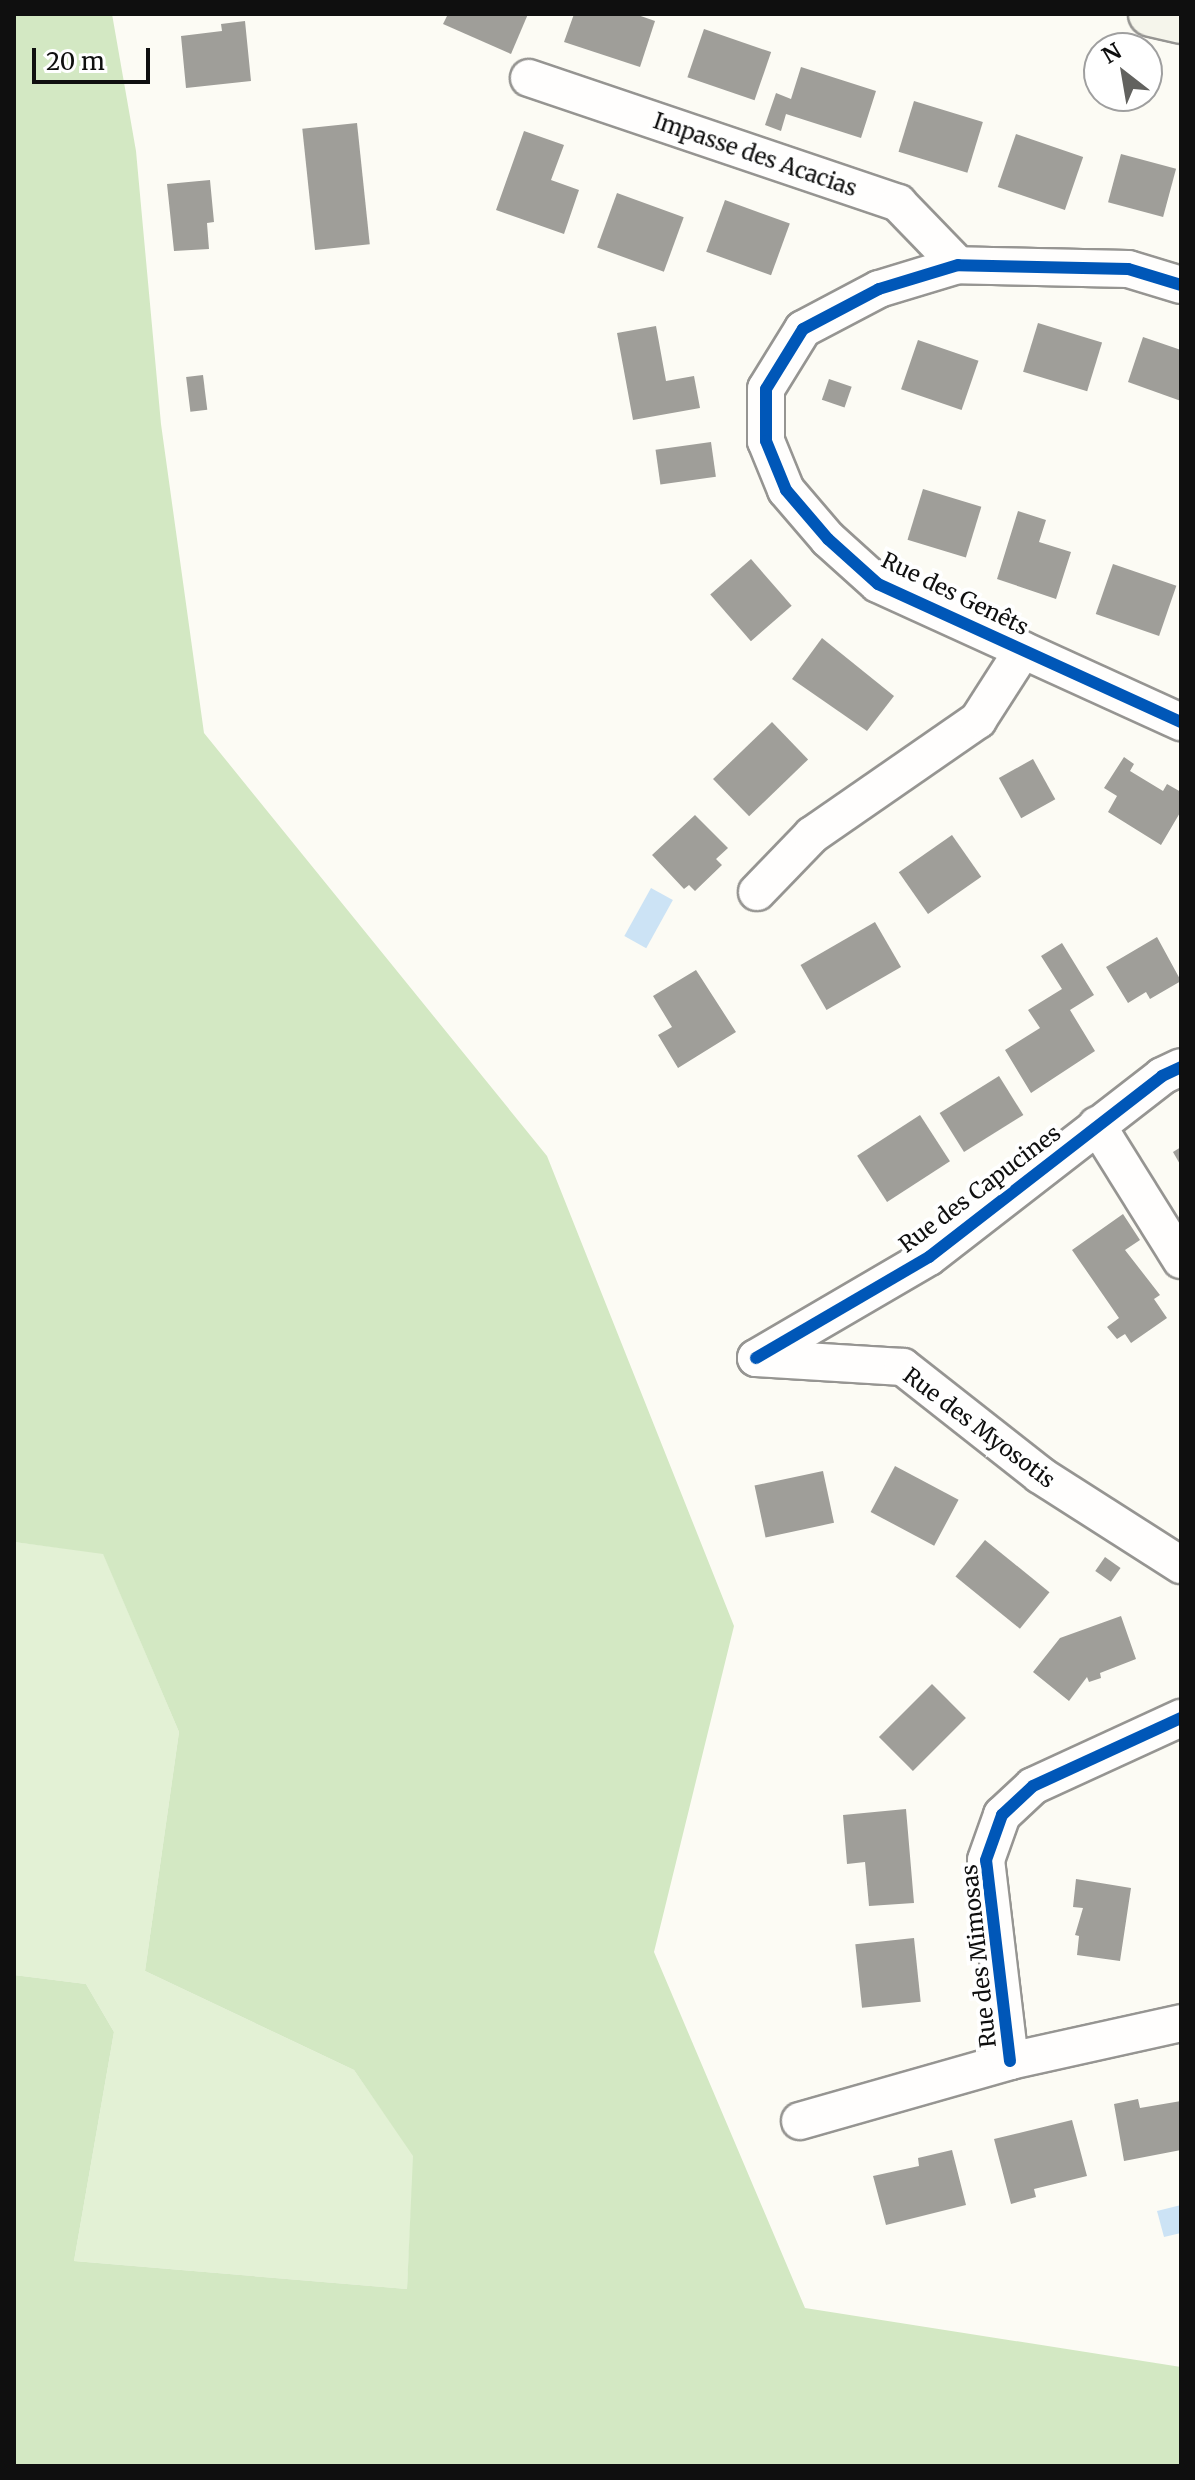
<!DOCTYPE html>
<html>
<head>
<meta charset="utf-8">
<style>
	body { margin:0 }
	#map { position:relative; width:1195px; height:2480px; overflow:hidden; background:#fcfbf4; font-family:Merriweather,serif }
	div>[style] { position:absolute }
	.green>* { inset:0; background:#e3f1d5 }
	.forest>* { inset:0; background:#d3e8c3 }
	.water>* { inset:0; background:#cce3f5; transform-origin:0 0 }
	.building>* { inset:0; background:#9f9e99; transform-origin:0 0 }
	.roads { filter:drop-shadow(2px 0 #969592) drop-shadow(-2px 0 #969592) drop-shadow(0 2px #969592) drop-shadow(0 -2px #969592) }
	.street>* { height:36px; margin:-18px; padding:0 18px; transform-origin:18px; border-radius:18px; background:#fffefd }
	.secondary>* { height:44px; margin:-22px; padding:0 22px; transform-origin:22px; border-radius:22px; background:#f5f5eb }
	.cycleway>* { height:12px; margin:-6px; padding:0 6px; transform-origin:6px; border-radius:6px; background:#0057b8 }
	span { translate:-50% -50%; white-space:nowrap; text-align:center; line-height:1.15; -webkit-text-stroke:8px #fff; paint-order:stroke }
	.street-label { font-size:22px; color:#0f0f0f }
	.frame { position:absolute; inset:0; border:16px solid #0f0f0f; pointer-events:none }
	.north { position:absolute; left:1083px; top:32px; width:80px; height:80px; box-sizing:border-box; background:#fff; border:2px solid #9f9f9f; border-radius:50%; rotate:329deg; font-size:22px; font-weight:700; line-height:32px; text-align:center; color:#0f0f0f }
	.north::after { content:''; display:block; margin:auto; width:28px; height:36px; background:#62625f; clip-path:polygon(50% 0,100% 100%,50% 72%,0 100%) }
	.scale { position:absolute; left:32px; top:48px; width:118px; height:36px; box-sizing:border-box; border:4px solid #0f0f0f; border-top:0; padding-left:10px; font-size:24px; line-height:28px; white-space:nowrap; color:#0f0f0f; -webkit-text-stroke:6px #fff; paint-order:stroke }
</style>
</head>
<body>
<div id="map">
	<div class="green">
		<i style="clip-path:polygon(14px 1542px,103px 1553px,179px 1732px,145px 1971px,354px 2070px,414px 2156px,407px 2289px,74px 2261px,114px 2032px,86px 1984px,14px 1975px)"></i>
	</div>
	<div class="forest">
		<i style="clip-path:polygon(14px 14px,112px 14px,136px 151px,161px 424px,204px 733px,547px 1156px,734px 1626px,654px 1952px,805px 2308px,1181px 2367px,1181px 2466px,14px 2466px,14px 1975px,86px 1984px,114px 2032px,74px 2261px,407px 2289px,413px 2156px,354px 2070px,145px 1971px,179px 1732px,103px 1554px,14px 1542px)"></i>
	</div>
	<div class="water">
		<i style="left:651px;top:888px;width:25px;height:55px;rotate:29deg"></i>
		<i style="clip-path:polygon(1181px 2205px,1181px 2233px,1164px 2237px,1157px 2211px)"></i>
	</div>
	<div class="building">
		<i style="clip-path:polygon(448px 14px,528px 14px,511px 54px,443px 24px)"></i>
		<i style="clip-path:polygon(574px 14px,635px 14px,655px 21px,640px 67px,564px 42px)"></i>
		<i style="clip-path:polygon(245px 21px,251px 81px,186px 88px,181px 36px,222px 31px,221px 24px)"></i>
		<i style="left:704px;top:29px;width:71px;height:51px;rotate:19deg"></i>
		<i style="clip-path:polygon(801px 67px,876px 91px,861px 138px,786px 114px,781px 131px,765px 125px,776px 93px,791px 99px)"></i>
		<i style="left:914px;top:101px;width:72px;height:53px;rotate:17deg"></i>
		<i style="left:357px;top:123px;width:122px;height:55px;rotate:84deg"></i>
		<i style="clip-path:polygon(524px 131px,564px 145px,551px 180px,579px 190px,564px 234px,496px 210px)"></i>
		<i style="left:1016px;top:134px;width:71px;height:56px;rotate:19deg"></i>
		<i style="left:1121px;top:154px;width:57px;height:50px;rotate:15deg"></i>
		<i style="clip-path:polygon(210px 180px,214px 222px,207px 223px,209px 249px,174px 251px,167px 184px)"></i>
		<i style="left:617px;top:193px;width:71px;height:58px;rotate:20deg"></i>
		<i style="left:725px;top:200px;width:69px;height:55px;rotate:20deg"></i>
		<i style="left:1038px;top:323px;width:67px;height:51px;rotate:17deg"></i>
		<i style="clip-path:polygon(656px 326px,666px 381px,694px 376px,700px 408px,633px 420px,617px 333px)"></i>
		<i style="clip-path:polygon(1143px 337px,1181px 350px,1181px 401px,1128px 382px)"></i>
		<i style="left:918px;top:340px;width:64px;height:52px;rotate:19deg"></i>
		<i style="left:203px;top:375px;width:35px;height:17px;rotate:83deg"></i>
		<i style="left:829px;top:379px;width:24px;height:22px;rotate:19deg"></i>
		<i style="left:711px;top:442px;width:35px;height:56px;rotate:82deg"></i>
		<i style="left:923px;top:489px;width:61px;height:53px;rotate:17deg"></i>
		<i style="clip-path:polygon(1018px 511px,1046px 520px,1039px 542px,1071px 552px,1056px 599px,997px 579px)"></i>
		<i style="left:751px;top:559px;width:62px;height:54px;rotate:49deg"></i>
		<i style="left:1113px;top:564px;width:67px;height:53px;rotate:19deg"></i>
		<i style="clip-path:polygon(822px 638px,894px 696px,867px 731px,792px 679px)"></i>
		<i style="left:772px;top:722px;width:52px;height:82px;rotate:46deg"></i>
		<i style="clip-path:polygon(1124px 757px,1134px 764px,1130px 771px,1163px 791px,1167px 784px,1181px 792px,1181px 811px,1161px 845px,1108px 812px,1117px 796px,1104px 788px)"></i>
		<i style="left:1033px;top:759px;width:46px;height:39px;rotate:61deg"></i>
		<i style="clip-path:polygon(695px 815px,728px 848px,716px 859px,722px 865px,695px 891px,689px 885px,684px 889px,652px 855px)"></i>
		<i style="left:952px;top:835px;width:51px;height:65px;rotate:55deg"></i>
		<i style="left:875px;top:922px;width:52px;height:86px;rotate:60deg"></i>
		<i style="clip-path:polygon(1157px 937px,1181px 981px,1150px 999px,1146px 992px,1128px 1003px,1106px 967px)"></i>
		<i style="clip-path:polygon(1062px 943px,1094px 995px,1070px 1010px,1095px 1051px,1031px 1093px,1005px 1050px,1040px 1028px,1028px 1010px,1062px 989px,1041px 956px)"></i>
		<i style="clip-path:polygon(696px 970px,736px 1032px,678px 1068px,658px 1035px,672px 1027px,653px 996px)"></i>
		<i style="left:999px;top:1076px;width:46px;height:70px;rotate:58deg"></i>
		<i style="left:920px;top:1115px;width:55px;height:75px;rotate:57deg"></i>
		<i style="clip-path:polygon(1181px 1147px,1181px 1166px,1173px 1152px)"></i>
		<i style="clip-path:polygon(1123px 1214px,1140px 1240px,1125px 1250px,1160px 1295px,1154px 1299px,1167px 1318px,1131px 1343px,1125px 1334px,1117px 1339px,1107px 1327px,1119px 1318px,1072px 1250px)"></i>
		<i style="left:895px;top:1466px;width:72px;height:52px;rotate:28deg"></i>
		<i style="left:823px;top:1471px;width:53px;height:70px;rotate:78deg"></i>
		<i style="left:985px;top:1540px;width:83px;height:47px;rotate:39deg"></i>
		<i style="left:1105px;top:1557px;width:19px;height:17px;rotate:35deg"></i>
		<i style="clip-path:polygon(1121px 1616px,1136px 1659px,1100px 1673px,1101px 1678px,1089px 1682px,1087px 1677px,1069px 1701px,1033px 1672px,1060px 1638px)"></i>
		<i style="left:932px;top:1684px;width:48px;height:75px;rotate:45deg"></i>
		<i style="clip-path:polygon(906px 1809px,914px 1903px,869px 1906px,865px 1862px,847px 1864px,843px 1815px)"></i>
		<i style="clip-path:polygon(1076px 1879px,1131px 1888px,1120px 1961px,1077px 1955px,1079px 1936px,1075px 1935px,1083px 1908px,1073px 1907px)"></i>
		<i style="left:914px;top:1938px;width:64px;height:59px;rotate:84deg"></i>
		<i style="clip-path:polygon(1138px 2099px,1140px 2108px,1181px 2101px,1181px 2150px,1124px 2161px,1114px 2104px)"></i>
		<i style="clip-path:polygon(1072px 2120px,1087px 2176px,1034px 2189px,1036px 2197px,1011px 2204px,994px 2139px)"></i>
		<i style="clip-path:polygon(952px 2150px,966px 2205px,886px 2225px,873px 2176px,919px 2166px,918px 2158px)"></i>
	</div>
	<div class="roads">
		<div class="street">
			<i style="left:529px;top:78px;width:390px;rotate:18.7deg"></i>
			<i style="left:898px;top:203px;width:86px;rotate:45.9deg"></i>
			<i style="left:1181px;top:285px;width:55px;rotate:-163.2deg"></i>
			<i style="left:1128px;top:269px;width:170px;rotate:-178.7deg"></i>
			<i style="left:958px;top:265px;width:83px;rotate:163.1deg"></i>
			<i style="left:879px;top:289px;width:86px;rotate:152.2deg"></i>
			<i style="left:803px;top:329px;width:70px;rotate:121.7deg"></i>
			<i style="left:766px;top:389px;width:52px;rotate:90deg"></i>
			<i style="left:766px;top:441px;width:53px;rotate:67.8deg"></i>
			<i style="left:786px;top:490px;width:65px;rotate:49.4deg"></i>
			<i style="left:828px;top:539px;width:67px;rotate:42deg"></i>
			<i style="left:878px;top:584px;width:333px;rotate:24.5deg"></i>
			<i style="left:757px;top:892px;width:79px;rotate:-46deg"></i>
			<i style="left:812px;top:835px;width:202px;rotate:-34.7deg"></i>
			<i style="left:978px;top:720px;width:83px;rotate:-57.3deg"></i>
			<i style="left:1097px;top:1125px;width:159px;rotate:58.1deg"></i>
			<i style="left:756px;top:1358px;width:200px;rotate:-30.3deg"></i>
			<i style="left:929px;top:1257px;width:295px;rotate:-37.8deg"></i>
			<i style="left:1162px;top:1076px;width:21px;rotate:-25deg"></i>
			<i style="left:756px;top:1358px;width:147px;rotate:3.5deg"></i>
			<i style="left:903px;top:1367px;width:174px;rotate:38.2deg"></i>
			<i style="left:1040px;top:1475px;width:167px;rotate:32.6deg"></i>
			<i style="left:1010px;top:2061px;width:202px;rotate:-96.8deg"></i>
			<i style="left:986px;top:1860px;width:48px;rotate:-70.4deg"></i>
			<i style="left:1002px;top:1815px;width:42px;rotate:-43.1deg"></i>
			<i style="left:1033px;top:1786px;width:163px;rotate:-24.7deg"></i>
			<i style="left:800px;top:2121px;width:218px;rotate:-15.9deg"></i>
			<i style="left:1010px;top:2061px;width:175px;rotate:-12.5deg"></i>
		</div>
		<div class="secondary">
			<i style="left:1151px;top:14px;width:31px;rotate:13deg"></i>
		</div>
	</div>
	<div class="cycleway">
		<i style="left:1181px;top:285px;width:55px;rotate:-163.2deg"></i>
		<i style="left:1128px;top:269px;width:170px;rotate:-178.7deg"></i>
		<i style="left:958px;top:265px;width:83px;rotate:163.1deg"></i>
		<i style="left:879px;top:289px;width:86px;rotate:152.2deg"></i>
		<i style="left:803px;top:329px;width:70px;rotate:121.7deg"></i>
		<i style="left:766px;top:389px;width:52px;rotate:90deg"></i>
		<i style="left:766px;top:441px;width:53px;rotate:67.8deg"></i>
		<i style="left:786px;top:490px;width:65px;rotate:49.4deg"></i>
		<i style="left:828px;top:539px;width:67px;rotate:42deg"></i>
		<i style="left:878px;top:584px;width:333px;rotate:24.5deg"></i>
		<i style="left:756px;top:1358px;width:200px;rotate:-30.3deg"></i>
		<i style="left:929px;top:1257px;width:295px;rotate:-37.8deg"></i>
		<i style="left:1162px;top:1076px;width:21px;rotate:-25deg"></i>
		<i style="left:1010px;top:2061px;width:202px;rotate:-96.8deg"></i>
		<i style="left:986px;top:1860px;width:48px;rotate:-70.4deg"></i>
		<i style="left:1002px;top:1815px;width:42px;rotate:-43.1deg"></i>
		<i style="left:1033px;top:1786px;width:163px;rotate:-24.7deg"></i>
	</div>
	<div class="street-label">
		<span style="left:755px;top:155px;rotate:19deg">Impasse des Acacias</span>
		<span style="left:955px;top:594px;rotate:26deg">Rue des Genêts</span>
		<span style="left:980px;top:1189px;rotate:-37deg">Rue des Capucines</span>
		<span style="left:979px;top:1428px;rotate:37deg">Rue des Myosotis</span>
		<span style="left:979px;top:1956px;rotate:-96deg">Rue des Mimosas</span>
	</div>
	<div class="frame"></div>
	<div class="north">N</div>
	<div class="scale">20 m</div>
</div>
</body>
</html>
